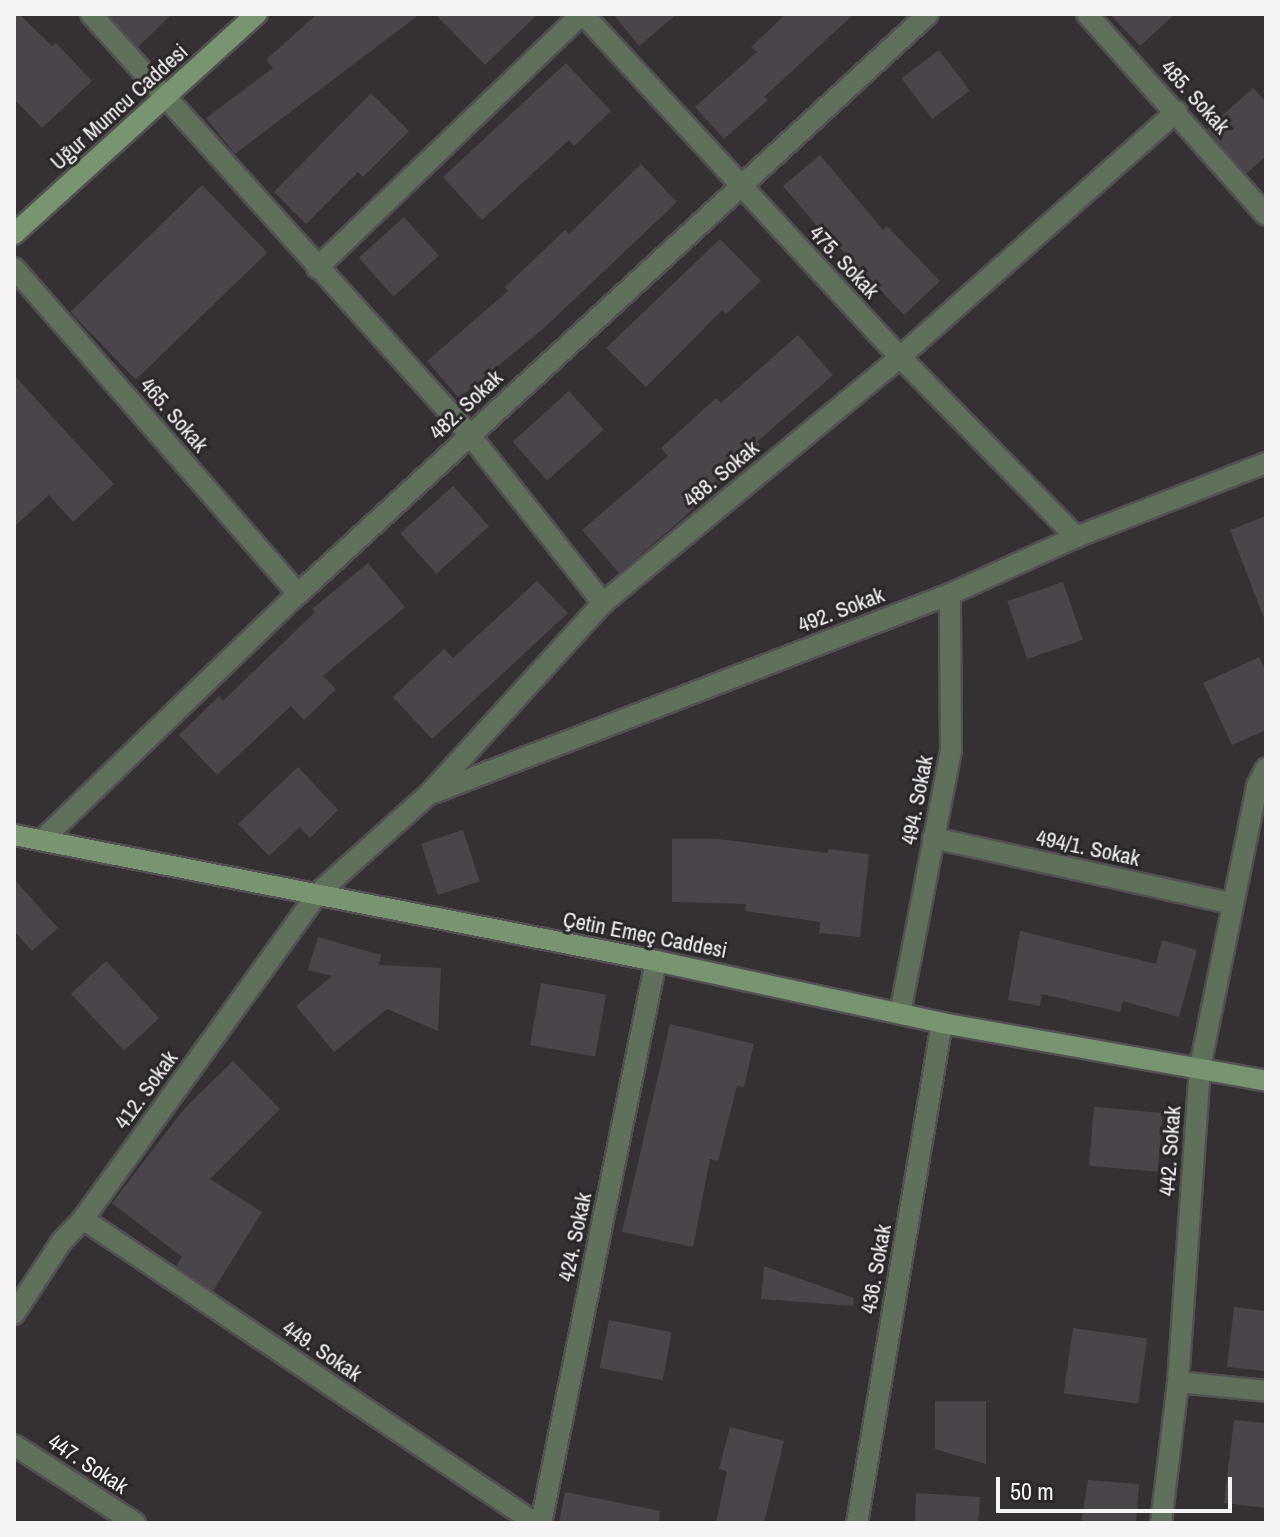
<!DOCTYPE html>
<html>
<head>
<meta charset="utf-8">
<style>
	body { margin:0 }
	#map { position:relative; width:1280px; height:1537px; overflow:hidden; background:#343034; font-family:"Archivo Narrow",sans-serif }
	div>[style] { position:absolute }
	.building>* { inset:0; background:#4a454a; transform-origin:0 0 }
	.roads { filter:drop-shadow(2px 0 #534f53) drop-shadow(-2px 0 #534f53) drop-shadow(0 2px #534f53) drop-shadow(0 -2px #534f53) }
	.street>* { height:20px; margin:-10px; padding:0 10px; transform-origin:10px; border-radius:10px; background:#5f715b }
	.secondary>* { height:20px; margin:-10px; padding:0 10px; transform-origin:10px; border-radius:10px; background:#789471 }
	span { translate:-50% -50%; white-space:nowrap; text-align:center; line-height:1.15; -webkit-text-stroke:6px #2a262a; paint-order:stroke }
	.street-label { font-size:22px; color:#f6f3f6 }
	.frame { position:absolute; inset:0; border:16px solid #f6f3f6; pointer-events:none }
	.scale { position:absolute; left:996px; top:1477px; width:236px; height:36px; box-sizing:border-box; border:4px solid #f6f3f6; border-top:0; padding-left:10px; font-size:24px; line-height:28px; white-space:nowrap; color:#f6f3f6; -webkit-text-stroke:6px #2a262a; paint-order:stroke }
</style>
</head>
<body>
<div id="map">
	<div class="building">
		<i style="clip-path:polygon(14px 14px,19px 14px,52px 46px,56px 43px,92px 81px,42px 128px,14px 99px)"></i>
		<i style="clip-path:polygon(108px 14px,172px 14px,138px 47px)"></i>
		<i style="clip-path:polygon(317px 14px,420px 14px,235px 154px,206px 118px,273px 68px,266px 60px)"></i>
		<i style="clip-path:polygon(435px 14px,538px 14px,485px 65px)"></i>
		<i style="clip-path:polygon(613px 14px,677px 14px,639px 46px)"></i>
		<i style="clip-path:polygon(786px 14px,854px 14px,764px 97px,768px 100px,724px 139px,695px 107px,757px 52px,751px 47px)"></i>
		<i style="clip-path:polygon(1110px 14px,1175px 14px,1140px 46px)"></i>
		<i style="left:939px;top:50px;width:51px;height:47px;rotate:53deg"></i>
		<i style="clip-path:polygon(566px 63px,611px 111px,574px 146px,569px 140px,482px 220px,443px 177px)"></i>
		<i style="clip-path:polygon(1253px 88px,1266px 102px,1266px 156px,1246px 174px,1207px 129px)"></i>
		<i style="clip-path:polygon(371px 93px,409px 131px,363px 177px,358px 172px,306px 224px,274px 192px)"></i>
		<i style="clip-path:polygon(820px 155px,883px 230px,887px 226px,940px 281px,904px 315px,835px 243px,833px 245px,783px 186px)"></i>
		<i style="clip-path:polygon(641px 164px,677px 202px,544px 328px,459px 398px,427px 361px,508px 291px,505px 287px,565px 230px,569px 234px)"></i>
		<i style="left:202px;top:185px;width:94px;height:183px;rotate:46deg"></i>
		<i style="left:404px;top:217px;width:52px;height:61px;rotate:48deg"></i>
		<i style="clip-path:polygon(720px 239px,761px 281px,726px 314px,722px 310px,646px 387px,606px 348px)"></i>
		<i style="clip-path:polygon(798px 335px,833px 375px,757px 442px,760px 445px,681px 520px,619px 573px,582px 530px,668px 456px,661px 448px,716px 398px,721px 403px)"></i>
		<i style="clip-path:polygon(14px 375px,114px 484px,73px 522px,49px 495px,14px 527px)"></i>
		<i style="left:569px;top:391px;width:52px;height:76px;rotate:48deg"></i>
		<i style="left:453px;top:486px;width:54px;height:71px;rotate:48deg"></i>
		<i style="clip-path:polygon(1266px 516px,1266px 618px,1264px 618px,1230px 530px)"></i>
		<i style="clip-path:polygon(368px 563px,405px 607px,323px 676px,336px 689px,304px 720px,291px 706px,217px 775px,179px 735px,219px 696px,223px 701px,315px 612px,312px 609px)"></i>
		<i style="clip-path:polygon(537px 581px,568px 613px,432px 739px,393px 697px,444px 649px,453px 658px)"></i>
		<i style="left:1063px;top:582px;width:61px;height:59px;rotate:71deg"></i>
		<i style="clip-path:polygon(1259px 657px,1266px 672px,1266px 730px,1232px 745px,1203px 683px)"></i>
		<i style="clip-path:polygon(298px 767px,338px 810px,310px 838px,300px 827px,269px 856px,238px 824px)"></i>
		<i style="left:463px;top:830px;width:54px;height:44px;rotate:72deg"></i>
		<i style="clip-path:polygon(672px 839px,718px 839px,828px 853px,828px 849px,869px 854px,860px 937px,819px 933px,820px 922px,745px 911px,746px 904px,672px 902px)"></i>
		<i style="clip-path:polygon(14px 879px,58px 928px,32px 951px,14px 931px)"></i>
		<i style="clip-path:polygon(1020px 931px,1156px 964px,1162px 940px,1197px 950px,1179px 1017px,1123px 1001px,1120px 1012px,1042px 994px,1040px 1006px,1008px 1000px)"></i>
		<i style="clip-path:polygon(318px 937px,381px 955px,379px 965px,441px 968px,438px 1031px,387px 1009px,334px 1052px,296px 1006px,332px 976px,308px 970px)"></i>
		<i style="left:106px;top:961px;width:78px;height:48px;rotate:47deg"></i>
		<i style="left:541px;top:983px;width:66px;height:63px;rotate:10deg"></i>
		<i style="clip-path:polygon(670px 1024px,754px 1044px,744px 1087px,737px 1086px,718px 1161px,710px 1159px,693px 1247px,622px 1232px)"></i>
		<i style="clip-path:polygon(233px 1061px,280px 1109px,210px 1179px,262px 1212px,213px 1291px,176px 1266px,182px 1257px,112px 1203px,184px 1109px)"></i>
		<i style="left:1094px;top:1107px;width:69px;height:59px;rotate:5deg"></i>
		<i style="clip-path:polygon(764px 1266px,854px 1298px,853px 1306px,761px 1299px)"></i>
		<i style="clip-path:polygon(1234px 1307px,1266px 1311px,1266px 1371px,1227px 1367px)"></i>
		<i style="left:609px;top:1320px;width:64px;height:49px;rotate:11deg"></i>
		<i style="left:1073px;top:1328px;width:75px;height:66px;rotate:8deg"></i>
		<i style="clip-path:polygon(935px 1401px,986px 1401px,986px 1464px,935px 1449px)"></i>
		<i style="clip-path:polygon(1234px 1420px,1266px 1423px,1266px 1508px,1224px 1503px)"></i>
		<i style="clip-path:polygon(730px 1427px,784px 1441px,764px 1523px,716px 1523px,727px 1471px,719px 1469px)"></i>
		<i style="clip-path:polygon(1088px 1480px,1139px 1484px,1136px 1523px,1081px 1523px)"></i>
		<i style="clip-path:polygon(565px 1492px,660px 1511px,659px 1523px,559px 1523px)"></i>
		<i style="clip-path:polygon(916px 1493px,980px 1497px,978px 1523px,915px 1523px)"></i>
	</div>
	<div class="roads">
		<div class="street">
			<i style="left:91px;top:14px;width:565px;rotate:48.01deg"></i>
			<i style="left:469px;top:434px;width:216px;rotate:51.6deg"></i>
			<i style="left:583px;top:14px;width:467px;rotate:47.3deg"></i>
			<i style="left:900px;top:357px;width:252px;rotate:45.6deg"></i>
			<i style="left:1087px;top:14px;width:269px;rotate:48.3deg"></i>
			<i style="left:14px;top:268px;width:432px;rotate:48.9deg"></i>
			<i style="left:317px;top:268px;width:367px;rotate:-43.8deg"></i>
			<i style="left:433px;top:793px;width:554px;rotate:-21.05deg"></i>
			<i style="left:950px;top:594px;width:138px;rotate:-24.3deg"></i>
			<i style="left:1076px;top:537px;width:204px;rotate:-21.3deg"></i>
			<i style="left:933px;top:838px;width:306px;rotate:12.4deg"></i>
			<i style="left:43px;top:839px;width:354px;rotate:-43.9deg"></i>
			<i style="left:298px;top:594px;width:856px;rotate:-42.63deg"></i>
			<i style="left:900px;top:1013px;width:268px;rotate:-79deg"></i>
			<i style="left:951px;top:750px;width:156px;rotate:-90.4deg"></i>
			<i style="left:83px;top:1219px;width:545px;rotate:33.92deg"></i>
			<i style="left:14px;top:1314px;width:87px;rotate:-56.7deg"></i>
			<i style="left:62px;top:1241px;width:30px;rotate:-46deg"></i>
			<i style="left:83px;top:1219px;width:400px;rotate:-54.2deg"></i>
			<i style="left:317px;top:894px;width:150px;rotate:-41.8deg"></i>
			<i style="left:429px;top:794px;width:258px;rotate:-47.7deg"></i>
			<i style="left:603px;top:603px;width:386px;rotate:-39.6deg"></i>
			<i style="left:900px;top:357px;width:370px;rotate:-41.6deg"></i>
			<i style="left:1178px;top:1382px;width:88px;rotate:5.8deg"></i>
			<i style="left:14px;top:1445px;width:144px;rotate:32.8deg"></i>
			<i style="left:541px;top:1523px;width:574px;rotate:-78.44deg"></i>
			<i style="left:857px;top:1523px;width:507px;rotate:-80.35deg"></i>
			<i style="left:1161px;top:1523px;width:142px;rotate:-83.1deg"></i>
			<i style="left:1178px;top:1382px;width:316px;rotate:-86deg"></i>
			<i style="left:1200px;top:1067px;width:287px;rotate:-78.5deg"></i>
			<i style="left:1257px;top:786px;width:20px;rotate:-63deg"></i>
		</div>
		<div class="secondary">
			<i style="left:14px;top:234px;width:328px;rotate:-42.2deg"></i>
			<i style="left:14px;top:835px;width:654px;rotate:11.1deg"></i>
			<i style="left:656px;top:961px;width:293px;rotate:12.2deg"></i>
			<i style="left:942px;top:1023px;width:329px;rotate:10.1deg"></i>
		</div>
	</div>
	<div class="street-label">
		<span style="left:1195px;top:97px;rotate:48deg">485. Sokak</span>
		<span style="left:119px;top:107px;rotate:-42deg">Uğur Mumcu Caddesi</span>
		<span style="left:844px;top:262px;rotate:47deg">475. Sokak</span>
		<span style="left:466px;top:405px;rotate:-43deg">482. Sokak</span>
		<span style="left:174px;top:415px;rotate:49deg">465. Sokak</span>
		<span style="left:721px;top:474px;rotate:-40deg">488. Sokak</span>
		<span style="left:841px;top:610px;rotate:-21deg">492. Sokak</span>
		<span style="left:917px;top:800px;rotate:-79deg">494. Sokak</span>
		<span style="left:1088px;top:848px;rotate:12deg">494/1. Sokak</span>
		<span style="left:645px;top:935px;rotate:11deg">Çetin Emeç Caddesi</span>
		<span style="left:146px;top:1090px;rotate:-54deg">412. Sokak</span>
		<span style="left:1170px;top:1151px;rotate:-86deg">442. Sokak</span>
		<span style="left:575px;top:1237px;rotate:-78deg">424. Sokak</span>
		<span style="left:876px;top:1269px;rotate:-80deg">436. Sokak</span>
		<span style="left:322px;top:1351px;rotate:34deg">449. Sokak</span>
		<span style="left:88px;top:1464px;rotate:33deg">447. Sokak</span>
	</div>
	<div class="frame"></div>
	<div class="scale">50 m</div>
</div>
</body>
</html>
